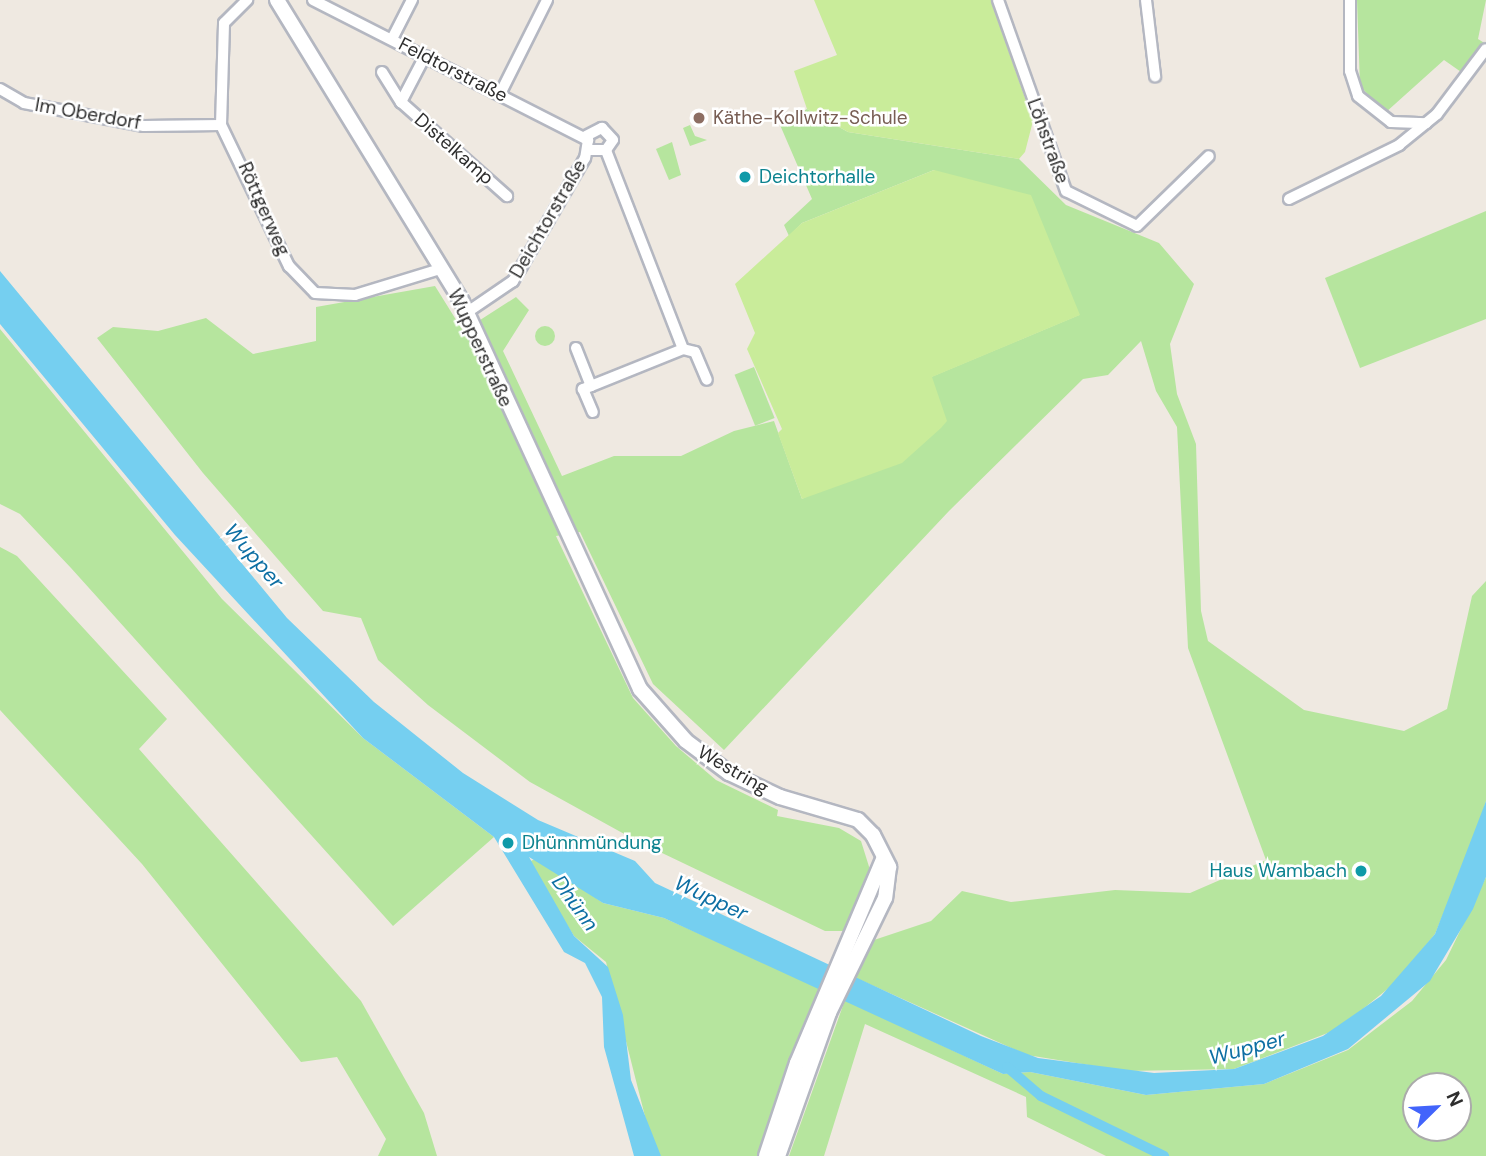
<!DOCTYPE html>
<html>
<head>
<meta charset="utf-8">
<style>
	body { margin:0 }
	#map { position:relative; width:1486px; height:1156px; overflow:hidden; background:#efe9e1; font-family:"DM Sans",sans-serif }
	div>[style] { position:absolute }
	.green>* { inset:0; background:#b6e59e; transform-origin:0 0 }
	.round { border-radius:50% }
	.pitch>* { inset:0; background:#c9ec9a }
	.water>* { inset:0; background:#75cff0 }
	.canal>* { height:10px; margin:-5px; padding:0 5px; transform-origin:5px; border-radius:5px; background:#75cff0 }
	.roads { filter:drop-shadow(2px 0 #b4b7c1) drop-shadow(-2px 0 #b4b7c1) drop-shadow(0 2px #b4b7c1) drop-shadow(0 -2px #b4b7c1) }
	.minor>* { height:10px; margin:-5px; padding:0 5px; transform-origin:5px; border-radius:5px; background:#fff }
	.secondary>* { height:14px; margin:-7px; padding:0 7px; transform-origin:7px; border-radius:7px; background:#fff }
	.dots>* { width:19px; height:19px; translate:-50% -50%; box-sizing:border-box; border:4px solid #fff; border-radius:50% }
	span { translate:-50% -50%; white-space:nowrap; text-align:center; line-height:1.15; -webkit-text-stroke:5px #fff; paint-order:stroke }
	.street-label { font-size:19px; color:#2e2e2e }
	.education-label { font-size:19px; color:#785e54 }
	.left { translate:0 -50%; text-align:left }
	.culture-label { font-size:19px; color:#0d838f }
	.right { translate:-100% -50%; text-align:right }
	.water-label { font-size:21px; color:#0d6fa3; font-style:italic }
	.north { position:absolute; left:1402px; top:1072px; width:70px; height:70px; box-sizing:border-box; background:#fff; border:2px solid #ababab; border-radius:50%; rotate:66deg; font-size:19px; font-weight:700; line-height:28px; text-align:center; color:#2e2e2e }
	.north::after { content:''; display:block; margin:auto; width:24px; height:32px; background:#4264fb; clip-path:polygon(50% 0,100% 100%,50% 72%,0 100%) }
</style>
</head>
<body>
<div id="map">
	<div class="green">
		<i style="clip-path:polygon(1357px 0,1486px 0,1478px 39px,1486px 44px,1464px 74px,1444px 60px,1385px 113px,1360px 86px)"></i>
		<i style="clip-path:polygon(807px 109px,848px 132px,1019px 159px,1066px 205px,1159px 243px,1194px 284px,1170px 344px,1177px 394px,1196px 444px,1201px 611px,1208px 641px,1304px 710px,1404px 731px,1447px 709px,1472px 596px,1486px 581px,1486px 801px,1477px 832px,1435px 934px,1395px 983px,1338px 1029px,1234px 1069px,1126px 1071px,1027px 1055px,856px 978px,874px 940px,931px 921px,962px 891px,1011px 902px,1115px 890px,1190px 893px,1266px 860px,1188px 648px,1177px 427px,1156px 391px,1141px 341px,1108px 375px,1083px 379px,949px 511px,724px 750px,653px 684px,580px 532px,556px 536px,633px 698px,676px 746px,716px 780px,778px 810px,777px 816px,839px 828px,861px 841px,871px 873px,846px 931px,825px 931px,637px 841px,530px 782px,428px 705px,378px 660px,361px 618px,323px 611px,203px 473px,97px 338px,113px 327px,158px 331px,206px 318px,253px 354px,316px 341px,316px 307px,435px 286px,463px 331px,516px 297px,529px 310px,503px 351px,562px 476px,614px 456px,681px 456px,734px 431px,774px 421px,802px 499px,946px 421px,931px 377px,1079px 315px,934px 170px,802px 223px,789px 236px,784px 225px,812px 199px,780px 125px)"></i>
		<i style="clip-path:polygon(690px 125px,695px 136px,707px 140px,690px 146px,683px 128px)"></i>
		<i style="clip-path:polygon(672px 142px,681px 175px,669px 180px,656px 149px)"></i>
		<i style="clip-path:polygon(1486px 211px,1486px 319px,1360px 368px,1325px 278px)"></i>
		<i class="round" style="left:535px;top:326px;width:20px;height:20px"></i>
		<i style="clip-path:polygon(0 329px,222px 599px,363px 738px,494px 837px,393px 926px,71px 568px,20px 514px,0 504px)"></i>
		<i style="left:754px;top:367px;width:55px;height:21px;rotate:68deg"></i>
		<i style="clip-path:polygon(0 547px,17px 556px,167px 719px,139px 749px,361px 1001px,424px 1113px,437px 1156px,378px 1156px,386px 1139px,337px 1057px,301px 1062px,142px 864px,0 710px)"></i>
		<i style="clip-path:polygon(538px 858px,603px 903px,664px 918px,819px 987px,759px 1156px,661px 1156px,653px 1148px,606px 962px,574px 936px,528px 862px)"></i>
		<i style="clip-path:polygon(evenodd,1486px 877px,1486px 1156px,1106px 1156px,1027px 1117px,1026px 1097px,865px 1024px,824px 1156px,789px 1156px,845px 1000px,1003px 1074px,1030px 1072px,1146px 1095px,1264px 1084px,1348px 1050px,1412px 1001px,1446px 960px,1486px 877px,1416px 1086px,1458px 1086px,1458px 1128px,1416px 1128px,1416px 1086px)"></i>
	</div>
	<div class="pitch">
		<i style="clip-path:polygon(814px 0,991px 0,1033px 121px,1025px 152px,1019px 159px,848px 132px,807px 109px,794px 71px,837px 55px)"></i>
		<i style="clip-path:polygon(934px 170px,1031px 195px,1080px 315px,932px 377px,947px 421px,941px 428px,902px 463px,802px 499px,778px 433px,782px 429px,747px 349px,755px 333px,735px 284px,802px 223px)"></i>
	</div>
	<div class="water">
		<i style="clip-path:polygon(0 271px,287px 618px,374px 702px,463px 773px,538px 820px,635px 861px,655px 883px,981px 1036px,1038px 1058px,1154px 1073px,1234px 1069px,1323px 1036px,1381px 996px,1435px 934px,1486px 801px,1486px 877px,1473px 909px,1430px 981px,1348px 1049px,1264px 1084px,1146px 1095px,1030px 1072px,1003px 1074px,664px 918px,603px 903px,529px 857px,574px 936px,608px 967px,623px 1015px,631px 1080px,661px 1156px,634px 1156px,604px 1047px,602px 997px,585px 963px,564px 952px,494px 837px,363px 738px,175px 535px,0 324px)"></i>
	</div>
	<div class="canal">
		<i style="left:1007px;top:1067px;width:45px;rotate:40.5deg"></i>
		<i style="left:1041px;top:1096px;width:137px;rotate:26deg"></i>
	</div>
	<div class="roads">
		<div class="minor">
			<i style="left:313px;top:0;width:309px;rotate:27deg"></i>
			<i style="left:588px;top:140px;width:18px;rotate:99deg"></i>
			<i style="left:585px;top:158px;width:143px;rotate:120.3deg"></i>
			<i style="left:513px;top:281px;width:57px;rotate:145.8deg"></i>
			<i style="left:998px;top:0;width:203px;rotate:70.4deg"></i>
			<i style="left:1066px;top:191px;width:79px;rotate:26.2deg"></i>
			<i style="left:1137px;top:226px;width:100px;rotate:-44.2deg"></i>
			<i style="left:1146px;top:0;width:77px;rotate:83.2deg"></i>
			<i style="left:1350px;top:0;width:71px;rotate:90deg"></i>
			<i style="left:1350px;top:71px;width:26px;rotate:72deg"></i>
			<i style="left:1358px;top:96px;width:42px;rotate:38.2deg"></i>
			<i style="left:1391px;top:122px;width:35px;rotate:2deg"></i>
			<i style="left:392px;top:39px;width:44px;rotate:-62.9deg"></i>
			<i style="left:425px;top:56px;width:52px;rotate:117.6deg"></i>
			<i style="left:401px;top:102px;width:142px;rotate:41.6deg"></i>
			<i style="left:382px;top:72px;width:36px;rotate:58deg"></i>
			<i style="left:0;top:89px;width:28px;rotate:30deg"></i>
			<i style="left:24px;top:103px;width:122px;rotate:10.9deg"></i>
			<i style="left:144px;top:126px;width:77px;rotate:-0.7deg"></i>
			<i style="left:221px;top:125px;width:157px;rotate:64.3deg"></i>
			<i style="left:289px;top:266px;width:37px;rotate:46deg"></i>
			<i style="left:315px;top:293px;width:40px;rotate:2.9deg"></i>
			<i style="left:355px;top:295px;width:89px;rotate:-17deg"></i>
			<i style="left:500px;top:94px;width:105px;rotate:-63.4deg"></i>
			<i style="left:221px;top:125px;width:102px;rotate:-88.3deg"></i>
			<i style="left:224px;top:23px;width:33px;rotate:-45deg"></i>
			<i style="left:586px;top:136px;width:18px;rotate:-27deg"></i>
			<i style="left:602px;top:128px;width:16px;rotate:47deg"></i>
			<i style="left:613px;top:140px;width:12px;rotate:125deg"></i>
			<i style="left:606px;top:150px;width:18px;rotate:180deg"></i>
			<i style="left:1289px;top:199px;width:123px;rotate:-26.1deg"></i>
			<i style="left:1399px;top:145px;width:49px;rotate:-39.2deg"></i>
			<i style="left:1437px;top:114px;width:81px;rotate:-53deg"></i>
			<i style="left:576px;top:348px;width:41px;rotate:68.5deg"></i>
			<i style="left:591px;top:386px;width:99px;rotate:-21.9deg"></i>
			<i style="left:683px;top:349px;width:213px;rotate:-111.2deg"></i>
			<i style="left:683px;top:349px;width:12px;rotate:14deg"></i>
			<i style="left:695px;top:352px;width:30px;rotate:67deg"></i>
			<i style="left:591px;top:386px;width:9px;rotate:159deg"></i>
			<i style="left:583px;top:389px;width:25px;rotate:67deg"></i>
		</div>
		<div class="secondary">
			<i style="left:277px;top:0;width:354px;rotate:58.5deg"></i>
			<i style="left:462px;top:302px;width:426px;rotate:65.3deg"></i>
			<i style="left:640px;top:689px;width:69px;rotate:48.5deg"></i>
			<i style="left:686px;top:741px;width:54px;rotate:36.7deg"></i>
			<i style="left:729px;top:773px;width:56px;rotate:25.2deg"></i>
			<i style="left:780px;top:797px;width:81px;rotate:16.4deg"></i>
			<i style="left:858px;top:820px;width:21px;rotate:45deg"></i>
			<i style="left:873px;top:835px;width:36px;rotate:63deg"></i>
			<i style="left:889px;top:867px;width:31px;rotate:97deg"></i>
			<i style="left:885px;top:898px;width:128px;rotate:116deg"></i>
			<i style="left:829px;top:1013px;width:152px;rotate:109.6deg"></i>
			<i style="left:766px;top:1156px;width:98px;rotate:-71.6deg"></i>
			<i style="left:797px;top:1063px;width:221px;rotate:-67.1deg"></i>
		</div>
	</div>
	<div class="dots">
		<i style="left:699px;top:118px;background:#8d6e63"></i>
		<i style="left:745px;top:177px;background:#0f9aa8"></i>
		<i style="left:508px;top:843px;background:#0f9aa8"></i>
		<i style="left:1361px;top:871px;background:#0f9aa8"></i>
	</div>
	<div class="street-label">
		<span style="left:453px;top:70px;rotate:27deg">Feldtorstraße</span>
		<span style="left:88px;top:114px;rotate:10deg">Im Oberdorf</span>
		<span style="left:1048px;top:141px;rotate:70deg">Löhstraße</span>
		<span style="left:454px;top:149px;rotate:41deg">Distelkamp</span>
		<span style="left:264px;top:209px;rotate:66deg">Röttgerweg</span>
		<span style="left:548px;top:219px;rotate:-60deg">Deichtorstraße</span>
		<span style="left:480px;top:348px;rotate:65deg">Wupperstraße</span>
		<span style="left:733px;top:770px;rotate:30deg">Westring</span>
	</div>
	<div class="education-label">
		<span class="left" style="left:713px;top:118px">Käthe-Kollwitz-Schule</span>
	</div>
	<div class="culture-label">
		<span class="left" style="left:759px;top:177px">Deichtorhalle</span>
		<span class="left" style="left:522px;top:843px">Dhünnmündung</span>
		<span class="right" style="left:1347px;top:871px">Haus Wambach</span>
	</div>
	<div class="water-label">
		<span style="left:254px;top:556px;rotate:49deg">Wupper</span>
		<span style="left:711px;top:898px;rotate:25deg">Wupper</span>
		<span style="left:575px;top:903px;rotate:54deg">Dhünn</span>
		<span style="left:1247px;top:1048px;rotate:-15deg">Wupper</span>
	</div>
	<div class="north">N</div>
</div>
</body>
</html>
